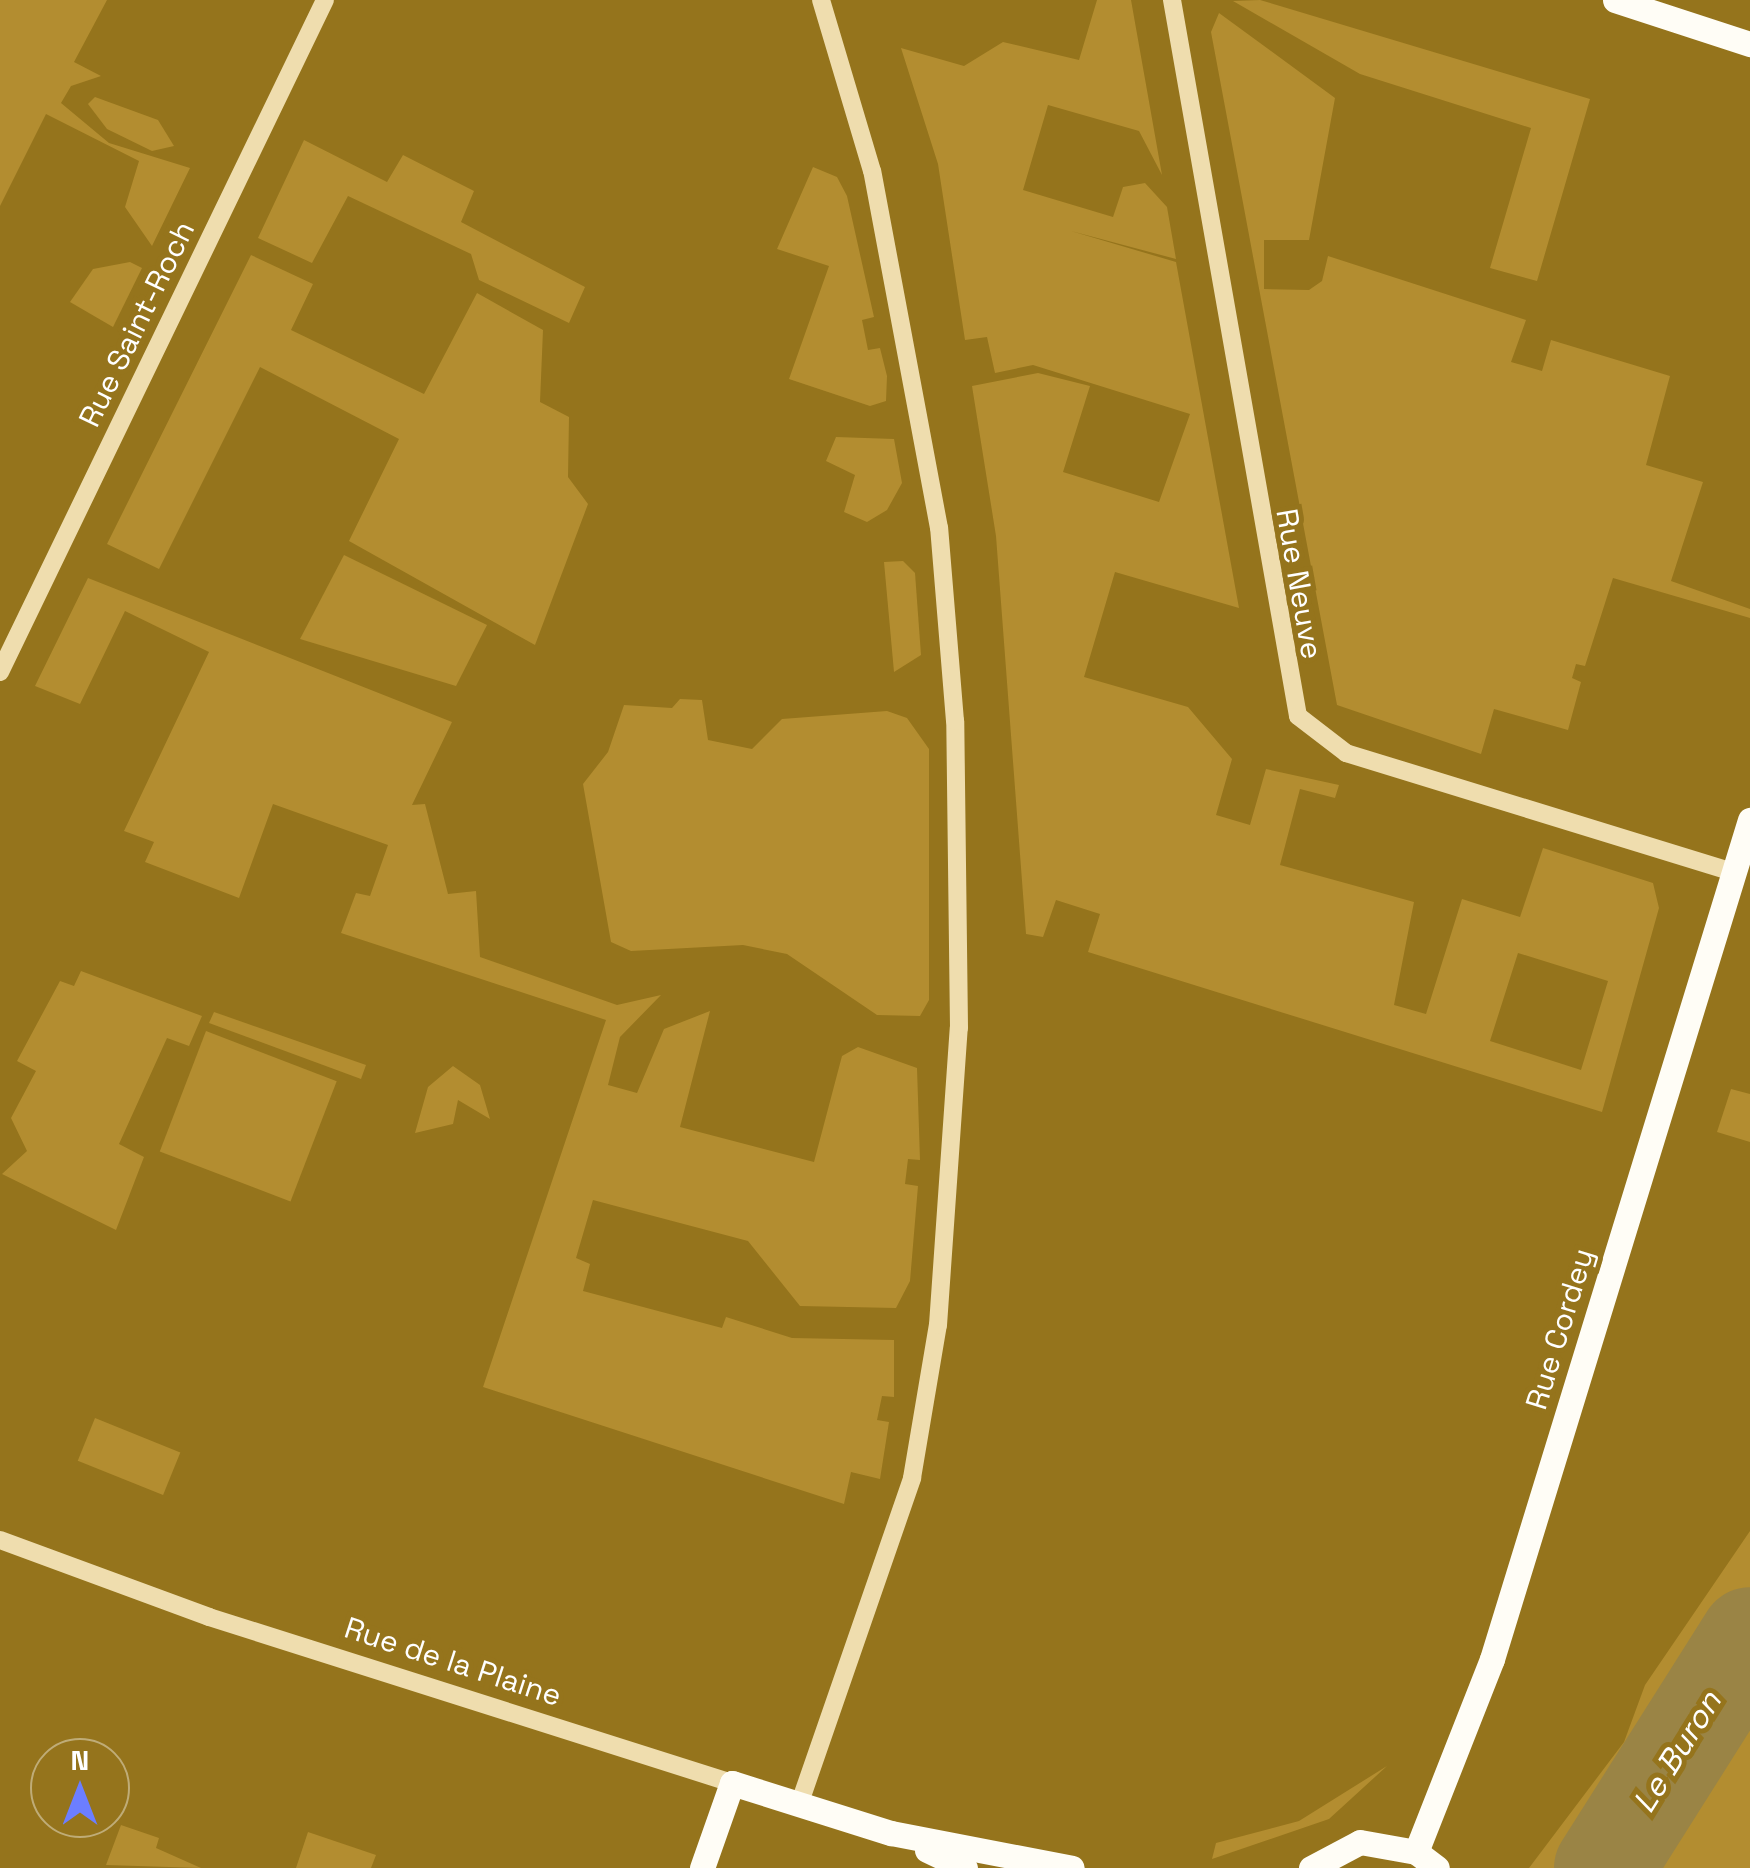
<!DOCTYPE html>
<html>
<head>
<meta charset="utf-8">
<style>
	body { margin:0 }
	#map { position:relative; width:1750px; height:1868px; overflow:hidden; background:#95741c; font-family:"Space Grotesk",sans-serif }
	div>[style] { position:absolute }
	.green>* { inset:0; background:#b38d30; transform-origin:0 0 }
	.river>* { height:100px; margin:-50px; padding:0 50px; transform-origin:50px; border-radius:50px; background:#9a8445 }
	.minor>* { height:18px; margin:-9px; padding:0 9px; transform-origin:9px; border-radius:9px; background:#efddae }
	.major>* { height:25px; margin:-12.5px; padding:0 12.5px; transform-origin:12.5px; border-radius:12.5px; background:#fffdf6 }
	span { translate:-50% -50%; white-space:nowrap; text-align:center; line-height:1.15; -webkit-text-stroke:10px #95741c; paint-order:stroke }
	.street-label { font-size:30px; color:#fff }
	.water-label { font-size:32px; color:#fff; font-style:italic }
	.north { position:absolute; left:30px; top:1738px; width:100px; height:100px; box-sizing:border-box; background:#95741c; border:2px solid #bfac77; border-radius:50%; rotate:0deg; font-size:28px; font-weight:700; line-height:40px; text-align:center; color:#fff }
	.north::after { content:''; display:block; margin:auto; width:35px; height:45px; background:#6c7eff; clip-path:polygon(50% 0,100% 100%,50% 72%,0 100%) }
</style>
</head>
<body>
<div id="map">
	<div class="green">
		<i style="clip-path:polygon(0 0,107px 0,74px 62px,101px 76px,71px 86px,61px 103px,109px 143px,190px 168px,152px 246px,125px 207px,139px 161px,46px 114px,0 206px)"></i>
		<i style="clip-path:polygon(evenodd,1097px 0,1131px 0,1162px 175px,1139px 131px,1048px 105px,1023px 190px,1113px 217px,1123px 187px,1145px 183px,1167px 207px,1176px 259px,1071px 231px,1176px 262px,1239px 608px,1115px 572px,1084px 677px,1188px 707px,1232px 759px,1216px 815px,1250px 825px,1266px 769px,1339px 785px,1335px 798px,1300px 789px,1280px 865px,1414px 902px,1394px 1005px,1426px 1014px,1462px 899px,1520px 917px,1543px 848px,1653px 883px,1659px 908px,1602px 1112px,1088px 952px,1100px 914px,1056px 900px,1043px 937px,1026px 934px,996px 536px,972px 386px,1038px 373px,1090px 386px,1063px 472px,1159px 502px,1190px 414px,1033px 365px,995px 373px,987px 337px,965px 340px,938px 164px,901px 48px,964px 66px,1003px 42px,1079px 60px,1097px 0,1518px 953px,1608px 981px,1581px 1070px,1490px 1041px,1518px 953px)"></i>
		<i style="clip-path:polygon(1260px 0,1590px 99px,1537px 281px,1490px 268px,1531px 128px,1360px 74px,1233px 1px)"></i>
		<i style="clip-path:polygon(1219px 13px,1335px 98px,1309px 240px,1264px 240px,1264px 289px,1309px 290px,1322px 281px,1328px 256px,1526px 320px,1511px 362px,1542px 371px,1551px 340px,1670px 376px,1646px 465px,1703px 482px,1671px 581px,1750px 609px,1750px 618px,1613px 578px,1585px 666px,1576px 664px,1572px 678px,1581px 682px,1568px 730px,1494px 709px,1481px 754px,1337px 705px,1211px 32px)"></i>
		<i style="clip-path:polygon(95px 97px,158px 120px,174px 146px,152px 151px,107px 129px,88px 104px)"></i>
		<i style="clip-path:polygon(304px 140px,387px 182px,403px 155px,474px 191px,461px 222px,585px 287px,569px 323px,479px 280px,471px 254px,348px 196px,312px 263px,258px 238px)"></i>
		<i style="clip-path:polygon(813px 167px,837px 177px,847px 196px,874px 317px,862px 320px,868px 350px,880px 348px,887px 376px,886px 401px,870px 406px,789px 379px,829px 266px,777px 249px)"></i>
		<i style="clip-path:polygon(251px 255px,313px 284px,291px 330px,424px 394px,477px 293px,543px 330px,540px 402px,569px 417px,568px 477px,588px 504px,535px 645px,349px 541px,399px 439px,260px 367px,159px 569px,107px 544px)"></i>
		<i style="clip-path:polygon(130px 262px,142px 268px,113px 327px,70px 302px,93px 269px)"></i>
		<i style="clip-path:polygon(836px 437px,894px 439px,902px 483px,887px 510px,867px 522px,844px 512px,855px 475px,826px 461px)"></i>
		<i style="clip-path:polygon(344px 555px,487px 625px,456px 686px,300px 639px)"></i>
		<i style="clip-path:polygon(903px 561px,915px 573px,921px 655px,894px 672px,884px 562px)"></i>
		<i style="clip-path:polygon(88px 578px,452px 722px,412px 805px,425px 804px,448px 894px,476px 891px,480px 957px,617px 1005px,661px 995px,620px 1037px,608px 1085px,637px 1093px,664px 1029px,710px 1011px,680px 1127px,814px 1162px,842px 1056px,858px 1047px,917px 1068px,920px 1160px,908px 1159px,905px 1184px,918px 1186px,910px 1281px,896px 1308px,800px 1306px,748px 1241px,593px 1200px,576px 1258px,590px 1264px,583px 1291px,722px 1328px,726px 1317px,792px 1338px,894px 1340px,894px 1397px,882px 1396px,877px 1420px,889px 1422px,880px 1479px,851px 1472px,844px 1504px,483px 1387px,606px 1020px,341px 933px,356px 893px,370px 896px,388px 845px,273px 804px,239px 898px,145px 862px,154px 842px,124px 831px,209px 652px,125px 611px,80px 704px,35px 686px)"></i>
		<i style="clip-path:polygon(680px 699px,702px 700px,708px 740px,752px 749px,782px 719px,887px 711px,907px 718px,929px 749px,929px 1000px,920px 1016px,877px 1015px,787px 954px,743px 945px,631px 951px,611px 942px,583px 784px,608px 752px,624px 705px,672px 708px)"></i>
		<i style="clip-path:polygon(81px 971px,202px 1016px,189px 1046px,167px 1038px,119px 1144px,144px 1157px,116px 1230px,2px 1174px,27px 1151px,11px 1118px,36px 1071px,17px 1061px,60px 981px,74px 986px)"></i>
		<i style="clip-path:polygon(214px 1012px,366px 1065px,361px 1079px,209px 1023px)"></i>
		<i style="left:206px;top:1031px;width:140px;height:129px;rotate:21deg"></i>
		<i style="clip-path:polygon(453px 1066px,480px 1085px,490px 1119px,458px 1100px,453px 1124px,415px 1133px,428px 1087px)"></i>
		<i style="clip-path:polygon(1731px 1089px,1750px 1094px,1750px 1142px,1717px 1132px)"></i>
		<i style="left:95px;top:1418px;width:92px;height:46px;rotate:22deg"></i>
		<i style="clip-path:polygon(1750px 1531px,1750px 1595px,1577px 1868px,1529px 1868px,1624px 1742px,1645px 1685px)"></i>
		<i style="clip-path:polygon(1750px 1676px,1750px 1868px,1628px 1868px)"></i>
		<i style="clip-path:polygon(1387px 1766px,1329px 1819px,1212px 1859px,1216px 1843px,1299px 1821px)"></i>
		<i style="clip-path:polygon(121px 1825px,159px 1838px,156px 1848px,201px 1868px,106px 1865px)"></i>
		<i style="clip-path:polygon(308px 1832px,376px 1855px,371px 1868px,296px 1868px)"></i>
	</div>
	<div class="river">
		<i style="left:1604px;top:1868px;width:273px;rotate:-57.7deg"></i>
	</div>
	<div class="minor">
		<i style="left:1172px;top:0;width:727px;rotate:80.02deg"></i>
		<i style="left:1298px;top:716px;width:61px;rotate:37.6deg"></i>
		<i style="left:1346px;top:753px;width:406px;rotate:17.1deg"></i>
		<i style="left:0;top:672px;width:746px;rotate:-64.19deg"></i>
		<i style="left:0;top:1540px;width:223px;rotate:20.2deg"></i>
		<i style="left:209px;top:1617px;width:549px;rotate:17.61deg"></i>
		<i style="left:799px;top:1805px;width:346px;rotate:-70.9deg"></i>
		<i style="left:912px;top:1478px;width:155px;rotate:-80.4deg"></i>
		<i style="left:938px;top:1325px;width:298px;rotate:-86deg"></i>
		<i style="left:959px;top:1028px;width:307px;rotate:-90.7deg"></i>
		<i style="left:955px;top:721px;width:194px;rotate:-94.7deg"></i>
		<i style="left:939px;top:528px;width:363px;rotate:-100.6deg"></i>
		<i style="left:872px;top:171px;width:178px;rotate:-106.6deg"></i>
	</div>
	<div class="major">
		<i style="left:1615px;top:0;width:142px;rotate:18.1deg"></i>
		<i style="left:927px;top:1850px;width:42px;rotate:25.3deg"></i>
		<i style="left:1416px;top:1852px;width:207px;rotate:-68.5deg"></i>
		<i style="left:1492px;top:1659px;width:878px;rotate:-72.91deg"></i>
		<i style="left:702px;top:1868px;width:90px;rotate:-70.6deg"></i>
		<i style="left:732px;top:1783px;width:167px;rotate:17.5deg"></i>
		<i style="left:891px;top:1833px;width:184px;rotate:10.9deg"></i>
		<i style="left:1311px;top:1868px;width:55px;rotate:-28deg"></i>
		<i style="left:1360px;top:1842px;width:57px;rotate:10.1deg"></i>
		<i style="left:1416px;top:1852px;width:26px;rotate:37deg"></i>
	</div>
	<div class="street-label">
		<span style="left:137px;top:324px;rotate:-64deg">Rue Saint-Roch</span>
		<span style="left:1299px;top:584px;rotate:80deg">Rue Neuve</span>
		<span style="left:1560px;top:1329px;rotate:-73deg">Rue Cordey</span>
		<span style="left:453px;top:1662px;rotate:18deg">Rue de la Plaine</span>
	</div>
	<div class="water-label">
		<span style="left:1677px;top:1752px;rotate:-58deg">Le Buron</span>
	</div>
	<div class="north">N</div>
</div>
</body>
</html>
